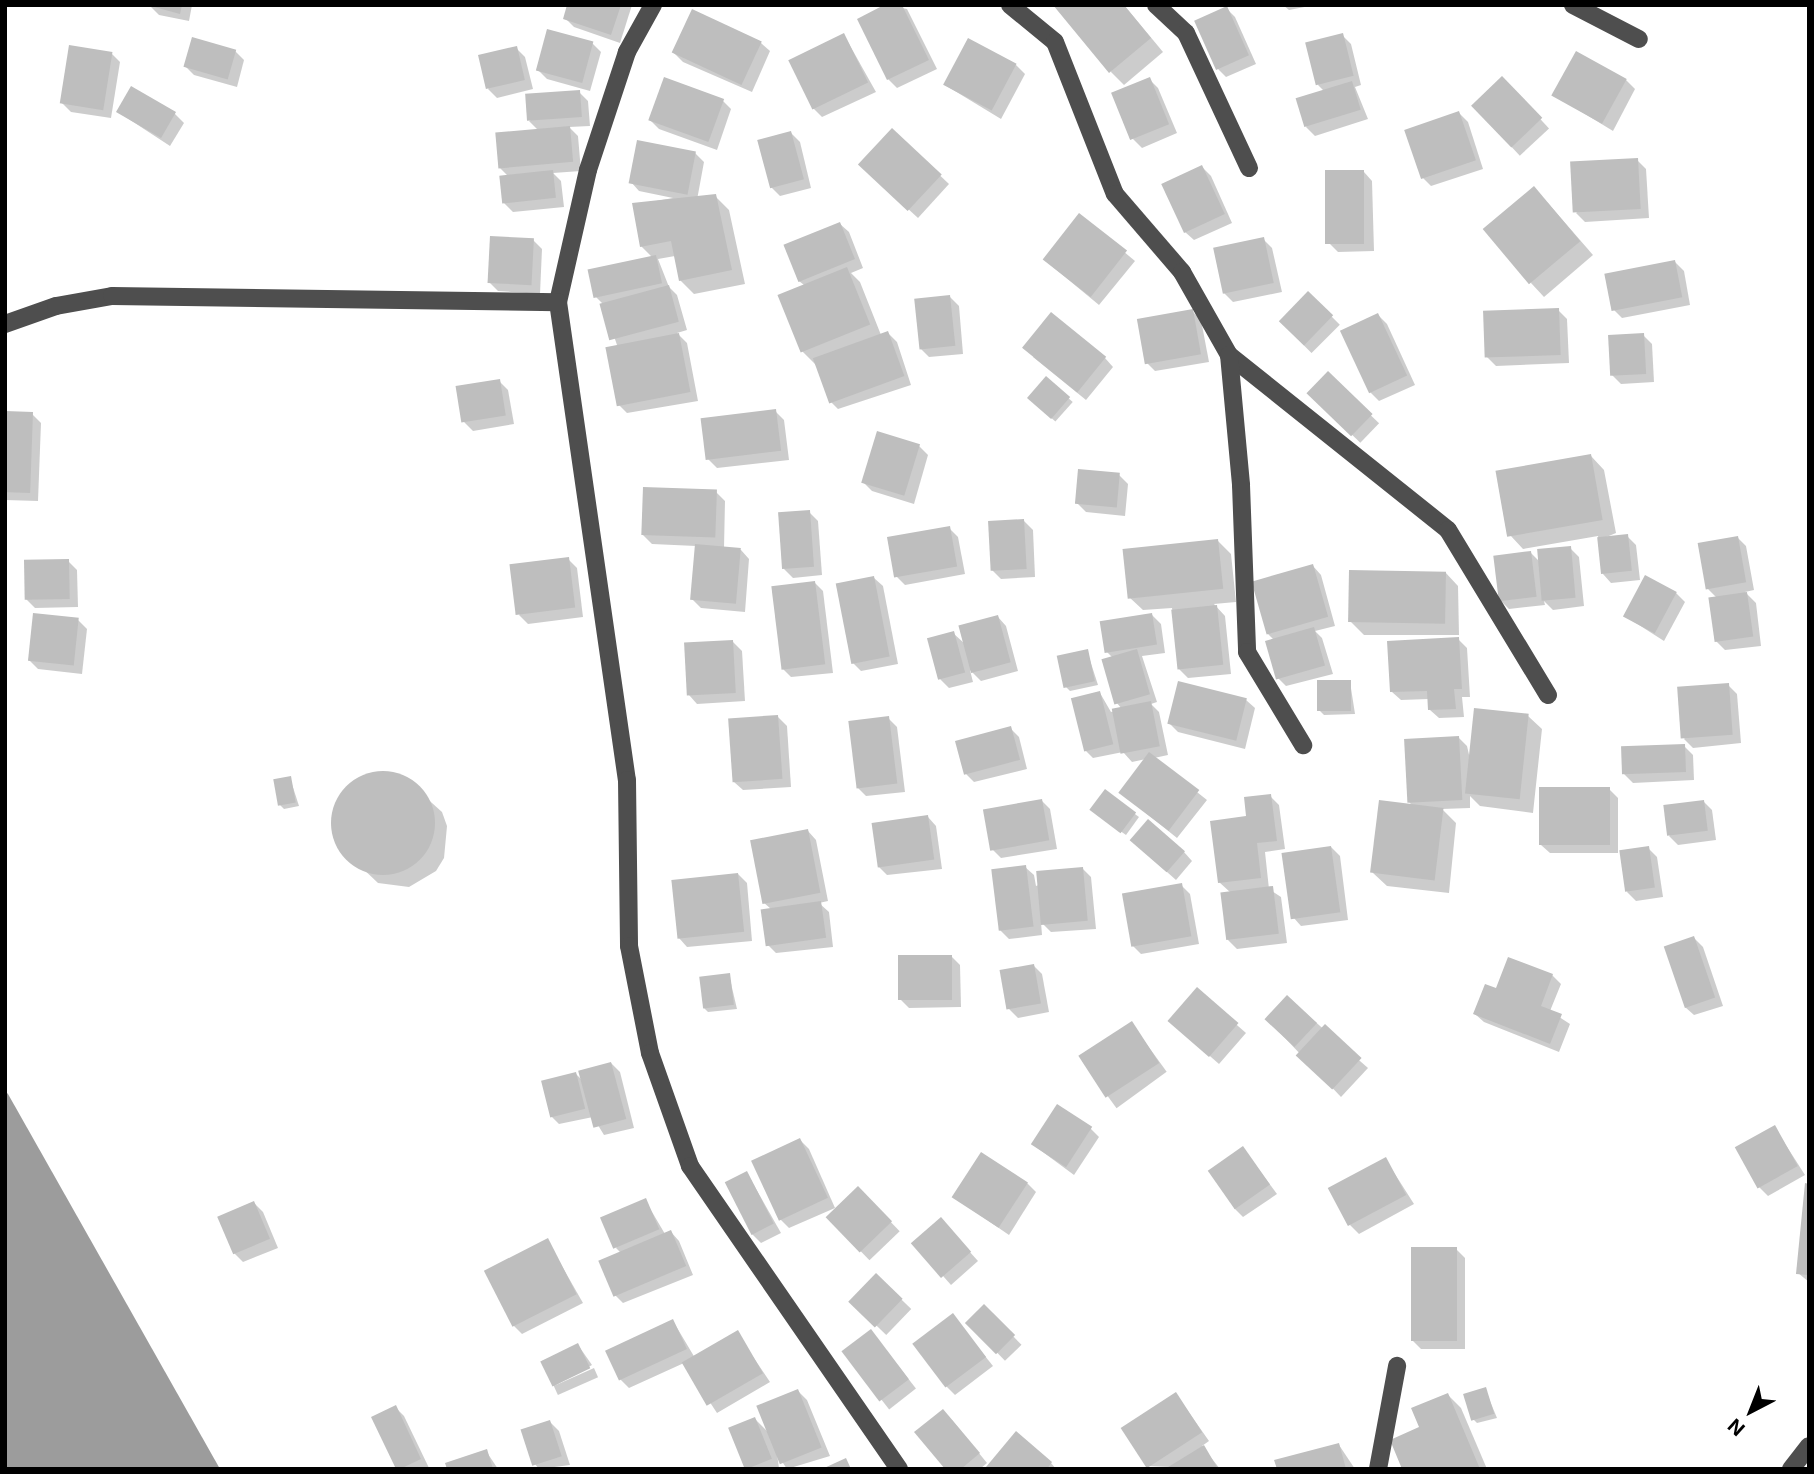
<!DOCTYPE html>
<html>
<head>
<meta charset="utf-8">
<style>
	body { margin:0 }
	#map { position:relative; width:1814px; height:1474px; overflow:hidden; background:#fff; font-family:Inter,sans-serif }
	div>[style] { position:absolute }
	.water>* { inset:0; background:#9c9c9c }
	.shadow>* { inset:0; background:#0003; transform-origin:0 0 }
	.building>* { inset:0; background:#bebebe; transform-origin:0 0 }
	.round { border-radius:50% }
	.minor>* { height:18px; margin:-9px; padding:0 9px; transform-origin:9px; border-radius:9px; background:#4e4e4e }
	span { translate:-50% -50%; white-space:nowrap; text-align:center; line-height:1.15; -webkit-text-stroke:6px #fff; paint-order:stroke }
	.frame { position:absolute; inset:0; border:7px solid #000; pointer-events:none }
	.north { position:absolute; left:1716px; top:1376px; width:70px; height:70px; -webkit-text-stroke:5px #fff; paint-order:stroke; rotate:222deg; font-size:19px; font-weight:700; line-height:28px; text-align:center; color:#000 }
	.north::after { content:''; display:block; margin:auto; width:24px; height:32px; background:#000; clip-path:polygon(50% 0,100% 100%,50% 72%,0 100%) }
</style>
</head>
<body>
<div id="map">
	<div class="water">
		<i style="clip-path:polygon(5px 1091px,8px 1094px,220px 1469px,5px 1469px)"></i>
	</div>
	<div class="shadow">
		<i style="clip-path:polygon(192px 5px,189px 21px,159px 15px,150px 6px)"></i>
		<i style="clip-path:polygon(569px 5px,632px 5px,620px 43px,574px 27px,565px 18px)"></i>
		<i style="clip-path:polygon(888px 5px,907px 9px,937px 69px,897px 88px,888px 79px)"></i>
		<i style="clip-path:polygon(1124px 5px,1163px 52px,1124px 85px,1111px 72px)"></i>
		<i style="clip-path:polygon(1283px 5px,1315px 5px,1289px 10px)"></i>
		<i style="clip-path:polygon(1226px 8px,1235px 17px,1256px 64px,1226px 77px,1217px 68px)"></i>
		<i style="clip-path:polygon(844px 35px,876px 92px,822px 117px,813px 108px)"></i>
		<i style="clip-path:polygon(1342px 35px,1351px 44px,1361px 85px,1355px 87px,1368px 119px,1315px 136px,1306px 127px,1324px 91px,1318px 85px)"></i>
		<i style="clip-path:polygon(592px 43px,601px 52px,590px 91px,547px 79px,538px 70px)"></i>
		<i style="clip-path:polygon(761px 43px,770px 51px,752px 92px,683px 62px,674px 53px)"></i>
		<i style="clip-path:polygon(516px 48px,525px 57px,533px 89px,497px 98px,488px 89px)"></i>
		<i style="clip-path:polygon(235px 51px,244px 60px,237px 87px,194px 75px,185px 66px)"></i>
		<i style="clip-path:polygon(111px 53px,120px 62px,111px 118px,71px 112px,62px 103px)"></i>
		<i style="clip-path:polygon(1016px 65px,1025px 74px,1001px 119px,945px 85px)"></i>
		<i style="left:1502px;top:78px;width:69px;height:40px;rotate:47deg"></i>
		<i style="clip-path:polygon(1149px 79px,1158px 88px,1177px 133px,1142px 148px,1133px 139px)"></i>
		<i style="clip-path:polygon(1626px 80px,1635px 89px,1613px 131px,1554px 95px)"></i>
		<i style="clip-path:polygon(579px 92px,588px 101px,590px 126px,569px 127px,578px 136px,581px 171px,553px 173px,561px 181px,564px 207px,513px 212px,504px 203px,509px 177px,500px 168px,538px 130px,529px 121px)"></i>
		<i style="clip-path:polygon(723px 101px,731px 109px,717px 150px,659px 129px,650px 120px)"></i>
		<i style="clip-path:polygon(118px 112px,175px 114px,184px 123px,170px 146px)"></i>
		<i style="clip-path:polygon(1459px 113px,1468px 122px,1483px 169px,1431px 186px,1422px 177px)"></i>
		<i style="clip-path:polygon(892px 130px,949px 184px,918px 218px,869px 173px)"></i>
		<i style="clip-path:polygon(791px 133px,800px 142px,811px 188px,780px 196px,771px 187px)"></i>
		<i style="clip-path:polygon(695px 153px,704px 162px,697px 200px,715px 196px,729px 210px,745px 284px,694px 294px,680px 280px,675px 256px,658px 259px,669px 287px,677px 295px,687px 330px,677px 333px,687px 343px,698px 401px,627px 413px,618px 404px,617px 345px,603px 304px,596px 297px,652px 257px,641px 246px,634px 205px,673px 198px,639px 191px,631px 182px)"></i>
		<i style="clip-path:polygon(1637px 160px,1646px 169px,1649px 218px,1585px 222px,1576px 213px)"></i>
		<i style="clip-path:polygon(1202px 167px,1211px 176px,1232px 223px,1194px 240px,1185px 232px)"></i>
		<i style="clip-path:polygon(1364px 172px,1372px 181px,1374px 251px,1338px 252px,1329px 243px)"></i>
		<i style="clip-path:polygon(1547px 202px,1593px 255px,1544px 297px,1531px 283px)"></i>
		<i style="clip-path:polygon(1080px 215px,1135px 261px,1099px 305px,1053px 267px)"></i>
		<i style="clip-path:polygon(840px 224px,849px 232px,863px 268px,851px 273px,860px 282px,881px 335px,888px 333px,897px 342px,911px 385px,838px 409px,829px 400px,816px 365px,802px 351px,804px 285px,799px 281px)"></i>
		<i style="clip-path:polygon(1263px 239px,1272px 248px,1282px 292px,1233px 302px,1224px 293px)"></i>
		<i style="clip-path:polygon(533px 240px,542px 249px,540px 294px,498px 291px,489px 282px)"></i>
		<i style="clip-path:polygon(1675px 262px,1684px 271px,1690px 305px,1622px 318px,1613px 309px)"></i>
		<i style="left:1308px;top:293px;width:45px;height:40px;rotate:45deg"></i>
		<i style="clip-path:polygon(950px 297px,959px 306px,963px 354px,929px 357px,920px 348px)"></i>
		<i style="clip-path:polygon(1558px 310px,1567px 319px,1569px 363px,1496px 366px,1487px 357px)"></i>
		<i style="clip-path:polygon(1192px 311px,1201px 320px,1209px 362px,1155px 371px,1146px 362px)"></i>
		<i style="clip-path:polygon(1378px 315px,1387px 324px,1415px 385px,1379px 401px,1370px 392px)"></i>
		<i style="clip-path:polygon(1643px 335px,1652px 344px,1654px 382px,1621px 384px,1612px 375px)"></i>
		<i style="clip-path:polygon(1033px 357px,1105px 358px,1113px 367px,1086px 400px)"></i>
		<i style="left:1328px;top:374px;width:71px;height:27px;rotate:44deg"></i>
		<i style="left:1046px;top:378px;width:36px;height:26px;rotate:42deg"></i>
		<i style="clip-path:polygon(499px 381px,508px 390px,514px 424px,473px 431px,464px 422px)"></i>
		<i style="clip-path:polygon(775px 411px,784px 420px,789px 460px,717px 468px,708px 459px)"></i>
		<i style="clip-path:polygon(5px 412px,32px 414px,41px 423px,38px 501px,5px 500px)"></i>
		<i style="clip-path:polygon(919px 446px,928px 455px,914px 504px,872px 491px,863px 482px)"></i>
		<i style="clip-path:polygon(1591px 456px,1604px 470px,1616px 533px,1604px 538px,1627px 536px,1636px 545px,1640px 580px,1611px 583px,1603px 574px,1598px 536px,1523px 549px,1510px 535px)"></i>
		<i style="clip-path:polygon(1119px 475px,1128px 484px,1125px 516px,1086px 512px,1077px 503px)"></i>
		<i style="clip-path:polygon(716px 492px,725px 501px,724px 549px,741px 550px,749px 559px,745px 612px,701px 608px,692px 599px,696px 546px,652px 544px,643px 535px)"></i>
		<i style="clip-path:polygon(809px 512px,818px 521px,822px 575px,793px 578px,784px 569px)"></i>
		<i style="clip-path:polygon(1024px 521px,1033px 530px,1035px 577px,1001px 579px,992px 570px)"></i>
		<i style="clip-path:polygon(949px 528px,958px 537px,965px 574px,905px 585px,896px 576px)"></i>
		<i style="clip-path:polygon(1737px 537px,1746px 546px,1754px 590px,1745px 592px,1756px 603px,1761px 646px,1725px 650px,1716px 641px,1716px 597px,1706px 587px)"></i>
		<i style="clip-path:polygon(1218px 541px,1231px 554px,1236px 602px,1214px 604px,1225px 616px,1231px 674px,1188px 678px,1179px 669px,1172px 608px,1143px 610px,1129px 597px)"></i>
		<i style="clip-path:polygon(1570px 548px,1579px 557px,1584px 606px,1553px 610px,1544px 601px,1545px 605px,1509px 609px,1500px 600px,1531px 553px,1540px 562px)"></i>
		<i style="clip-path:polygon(568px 559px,577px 568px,583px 617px,528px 624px,519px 615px)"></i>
		<i style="clip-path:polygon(68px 561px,77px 570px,78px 607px,35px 608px,26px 599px)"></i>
		<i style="clip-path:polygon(1313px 566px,1321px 575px,1335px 626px,1315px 631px,1322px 638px,1333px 674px,1286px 686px,1277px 677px,1274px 640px,1267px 633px)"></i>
		<i style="clip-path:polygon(1445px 572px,1458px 586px,1459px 635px,1364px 635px,1350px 621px)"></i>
		<i style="clip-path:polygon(874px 578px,883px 586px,898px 664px,861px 671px,852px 662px)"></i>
		<i style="clip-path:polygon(814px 582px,823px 591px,833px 673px,791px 677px,782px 668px)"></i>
		<i style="clip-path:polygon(1676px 593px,1685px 602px,1664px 641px,1625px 616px)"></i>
		<i style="clip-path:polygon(1152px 615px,1161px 624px,1165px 653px,1142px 656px,1157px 702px,1151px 704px,1159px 712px,1168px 755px,1154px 758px,1207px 800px,1177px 838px,1121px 793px,1146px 759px,1132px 762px,1123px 752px,1093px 758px,1084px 749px,1100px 693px,1111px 712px,1122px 709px,1116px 702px,1112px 657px,1106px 651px)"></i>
		<i style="clip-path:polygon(998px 617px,1006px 626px,1018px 671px,981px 681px,970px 670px,973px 682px,949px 688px,940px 679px,953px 633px,965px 644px)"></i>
		<i style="clip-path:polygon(78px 620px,87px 629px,82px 674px,38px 669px,29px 660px)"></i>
		<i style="clip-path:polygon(1458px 639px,1467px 648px,1470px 697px,1462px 697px,1464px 717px,1439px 718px,1430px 710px,1429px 699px,1401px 700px,1392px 692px)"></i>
		<i style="clip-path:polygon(733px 642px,742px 651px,745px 701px,697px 704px,689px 695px)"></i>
		<i style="clip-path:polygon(1087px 651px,1098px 685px,1070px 691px,1066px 687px)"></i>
		<i style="clip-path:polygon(1350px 682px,1355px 714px,1324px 715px,1320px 711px)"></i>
		<i style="clip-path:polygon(1728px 685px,1737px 694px,1741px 743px,1693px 748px,1684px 739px)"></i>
		<i style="clip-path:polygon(1246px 700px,1255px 708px,1245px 749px,1178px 732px,1169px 723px)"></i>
		<i style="clip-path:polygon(1528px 716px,1542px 729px,1533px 813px,1480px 806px,1470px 796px,1470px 808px,1442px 809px,1456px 823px,1449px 893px,1387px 886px,1373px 873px,1413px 806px,1408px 801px,1458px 737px,1467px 746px,1470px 759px)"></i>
		<i style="clip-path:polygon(778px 717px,787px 726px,791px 787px,743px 790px,734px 782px)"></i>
		<i style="clip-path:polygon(888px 718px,897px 727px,905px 792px,866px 796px,857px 787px)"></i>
		<i style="clip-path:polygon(1010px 728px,1019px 737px,1027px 769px,974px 782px,965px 773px)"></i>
		<i style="clip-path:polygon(1684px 746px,1693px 755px,1694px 780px,1633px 783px,1624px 774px)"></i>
		<i style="clip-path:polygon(367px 774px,402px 776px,442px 812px,447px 826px,444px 858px,436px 871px,409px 887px,378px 883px,339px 846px,333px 830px,340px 796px)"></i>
		<i style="clip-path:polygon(290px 778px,299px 806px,284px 809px,280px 805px)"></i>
		<i style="clip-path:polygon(1609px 789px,1618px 798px,1618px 853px,1550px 853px,1541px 845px)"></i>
		<i style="clip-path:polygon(1105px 792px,1139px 817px,1126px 835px,1096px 814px)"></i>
		<i style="clip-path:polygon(1270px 796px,1279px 805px,1285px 849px,1265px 852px,1269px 889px,1281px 897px,1287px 943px,1237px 949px,1228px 940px,1231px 893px,1219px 882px,1248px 818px)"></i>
		<i style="clip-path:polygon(1041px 800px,1050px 809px,1057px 849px,1001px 858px,992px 849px)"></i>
		<i style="clip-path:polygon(1703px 801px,1712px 810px,1716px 840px,1678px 845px,1669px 836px)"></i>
		<i style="clip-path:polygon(928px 817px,936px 826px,942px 869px,887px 875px,878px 866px)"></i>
		<i style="clip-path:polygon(808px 831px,816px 840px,828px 901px,819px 903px,829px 912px,833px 947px,776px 953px,767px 944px,771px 909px,763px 902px)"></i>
		<i style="clip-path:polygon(1331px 847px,1340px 856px,1348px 920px,1301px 926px,1293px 917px)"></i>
		<i style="clip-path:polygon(1648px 848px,1657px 857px,1663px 897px,1636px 901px,1627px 892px)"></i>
		<i style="clip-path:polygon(1141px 849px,1184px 852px,1192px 861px,1176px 880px)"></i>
		<i style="clip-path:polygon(1025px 867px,1034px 875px,1036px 886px,1082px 868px,1091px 877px,1096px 929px,1051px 932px,1041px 922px,1042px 935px,1009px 939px,1000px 930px)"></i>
		<i style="clip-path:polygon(738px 874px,747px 883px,752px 941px,687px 947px,679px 938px)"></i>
		<i style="clip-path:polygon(1181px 885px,1190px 894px,1199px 944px,1141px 954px,1132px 945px)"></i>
		<i style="clip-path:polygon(1694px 938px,1703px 947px,1723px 1006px,1694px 1015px,1685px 1007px)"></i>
		<i style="clip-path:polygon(951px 956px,960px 965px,961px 1007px,909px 1008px,900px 999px)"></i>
		<i style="clip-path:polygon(1033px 965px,1042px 974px,1049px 1012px,1018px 1018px,1009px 1009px)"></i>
		<i style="clip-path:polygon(729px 975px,737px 1009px,708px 1012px,704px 1008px)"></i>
		<i style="clip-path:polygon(1552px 975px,1561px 984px,1550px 1011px,1570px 1024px,1559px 1052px,1484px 1022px,1475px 1014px,1497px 990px)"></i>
		<i style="clip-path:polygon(1197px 990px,1246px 1033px,1219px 1064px,1179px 1029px)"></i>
		<i style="clip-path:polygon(1287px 997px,1368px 1068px,1341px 1097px,1267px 1019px)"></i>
		<i style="left:1132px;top:1024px;width:59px;height:62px;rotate:54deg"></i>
		<i style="clip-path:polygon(611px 1063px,620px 1072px,634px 1128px,604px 1135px,593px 1117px,559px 1124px,550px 1115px,576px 1074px,583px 1081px)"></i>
		<i style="clip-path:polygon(1090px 1128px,1099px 1137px,1074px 1175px,1032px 1144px)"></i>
		<i style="clip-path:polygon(1775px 1128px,1805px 1175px,1768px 1196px,1759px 1187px)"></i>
		<i style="clip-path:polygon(800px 1140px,809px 1149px,835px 1208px,789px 1228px,780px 1219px)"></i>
		<i style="clip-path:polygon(1243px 1148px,1277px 1194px,1243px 1217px,1234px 1208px)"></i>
		<i style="clip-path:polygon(1386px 1160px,1414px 1204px,1359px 1234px,1350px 1225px)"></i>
		<i style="clip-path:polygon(747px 1173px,781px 1233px,761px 1243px,752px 1234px)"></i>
		<i style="clip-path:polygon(1027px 1183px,1036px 1192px,1009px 1235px,955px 1198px)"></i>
		<i style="clip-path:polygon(1809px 1186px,1809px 1282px,1798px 1273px)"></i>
		<i style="left:858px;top:1188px;width:60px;height:42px;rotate:46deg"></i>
		<i style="clip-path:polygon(645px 1200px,665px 1234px,671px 1232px,679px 1241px,693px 1275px,623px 1303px,614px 1294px,620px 1252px,616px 1248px)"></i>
		<i style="clip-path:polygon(254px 1203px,263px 1212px,278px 1248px,243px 1262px,234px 1253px)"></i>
		<i style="clip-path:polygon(949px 1229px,978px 1261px,951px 1285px,914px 1243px)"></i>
		<i style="clip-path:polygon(547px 1240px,583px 1303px,522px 1334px,513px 1325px)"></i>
		<i style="clip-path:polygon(1456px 1249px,1465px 1258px,1465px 1349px,1421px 1349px,1412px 1340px)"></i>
		<i style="left:876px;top:1275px;width:49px;height:36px;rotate:44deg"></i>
		<i style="left:984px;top:1306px;width:54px;height:23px;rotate:46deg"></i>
		<i style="clip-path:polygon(953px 1316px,993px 1366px,955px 1395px,946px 1386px)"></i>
		<i style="clip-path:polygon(673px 1321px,695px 1358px,737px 1333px,770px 1382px,717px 1413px,684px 1363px,629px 1388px,620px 1379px)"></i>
		<i style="left:871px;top:1331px;width:73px;height:34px;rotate:52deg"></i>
		<i style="clip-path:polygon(578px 1345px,592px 1365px,554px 1386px,542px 1361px)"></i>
		<i style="left:594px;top:1368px;width:10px;height:44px;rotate:66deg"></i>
		<i style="clip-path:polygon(1485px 1389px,1497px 1418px,1477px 1423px,1473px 1419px)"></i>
		<i style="clip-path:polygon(798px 1391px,807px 1400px,830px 1456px,787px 1469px,777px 1454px,779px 1468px,747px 1469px,730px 1428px,755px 1419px,768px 1432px)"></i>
		<i style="clip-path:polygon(1176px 1394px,1209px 1441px,1202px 1446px,1220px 1469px,1146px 1466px)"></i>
		<i style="clip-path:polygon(1448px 1395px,1461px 1408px,1487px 1469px,1404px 1469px,1422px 1428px)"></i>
		<i style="clip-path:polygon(395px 1407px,404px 1416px,429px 1468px,397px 1469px)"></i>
		<i style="clip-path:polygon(952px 1420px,987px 1463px,980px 1469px,947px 1469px)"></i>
		<i style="clip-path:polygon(550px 1422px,559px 1431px,570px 1465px,539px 1469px,535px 1464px)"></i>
		<i style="clip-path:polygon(1016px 1434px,1051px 1463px,1056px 1469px,990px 1469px)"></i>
		<i style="clip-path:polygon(1339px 1445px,1355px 1469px,1279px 1469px)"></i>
		<i style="clip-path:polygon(486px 1451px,498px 1469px,448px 1469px)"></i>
	</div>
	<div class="building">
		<i style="clip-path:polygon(147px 5px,182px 5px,180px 14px)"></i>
		<i style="clip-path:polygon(567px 5px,621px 5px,611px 35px,563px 19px)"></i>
		<i style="clip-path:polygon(884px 5px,902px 5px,929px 60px,887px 80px,857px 19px)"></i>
		<i style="clip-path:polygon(1053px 5px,1124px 5px,1151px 38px,1109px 73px)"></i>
		<i style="left:1227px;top:6px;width:54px;height:36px;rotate:66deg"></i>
		<i style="left:692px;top:9px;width:77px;height:48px;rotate:25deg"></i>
		<i style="left:547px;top:29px;width:48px;height:43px;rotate:15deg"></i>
		<i style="left:844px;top:33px;width:55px;height:62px;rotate:64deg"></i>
		<i style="left:1343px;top:33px;width:44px;height:39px;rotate:76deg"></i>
		<i style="left:192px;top:37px;width:46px;height:31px;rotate:16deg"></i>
		<i style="left:968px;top:38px;width:55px;height:53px;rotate:28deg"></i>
		<i style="left:69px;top:45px;width:44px;height:59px;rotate:9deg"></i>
		<i style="left:517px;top:46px;width:35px;height:40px;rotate:77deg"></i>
		<i style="left:1576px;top:51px;width:58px;height:51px;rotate:29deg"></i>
		<i style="left:1502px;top:76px;width:58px;height:43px;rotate:46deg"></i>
		<i style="left:664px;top:77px;width:64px;height:46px;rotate:20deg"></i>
		<i style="left:1150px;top:77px;width:51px;height:42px;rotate:68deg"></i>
		<i style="left:1352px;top:81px;width:30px;height:59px;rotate:73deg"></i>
		<i style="left:131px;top:86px;width:52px;height:30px;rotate:30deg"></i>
		<i style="left:580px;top:90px;width:27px;height:55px;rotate:86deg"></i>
		<i style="left:1459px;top:111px;width:52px;height:58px;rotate:71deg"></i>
		<i style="left:570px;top:126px;width:36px;height:75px;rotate:85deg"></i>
		<i style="left:892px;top:128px;width:68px;height:50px;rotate:43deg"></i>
		<i style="left:791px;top:131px;width:50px;height:35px;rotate:75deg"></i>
		<i style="left:637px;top:140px;width:60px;height:44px;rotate:11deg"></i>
		<i style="left:1638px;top:158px;width:51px;height:68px;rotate:87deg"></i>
		<i style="left:1202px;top:165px;width:54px;height:45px;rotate:65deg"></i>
		<i style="left:553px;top:170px;width:28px;height:54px;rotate:84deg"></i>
		<i style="left:1325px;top:170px;width:39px;height:74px"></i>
		<i style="left:1534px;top:186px;width:72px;height:67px;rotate:50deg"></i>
		<i style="clip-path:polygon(716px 194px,732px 270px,679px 281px,671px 241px,640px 247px,632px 203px)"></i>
		<i style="left:1079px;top:213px;width:61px;height:59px;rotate:38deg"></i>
		<i style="left:840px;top:222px;width:40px;height:61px;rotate:68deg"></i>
		<i style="left:490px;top:236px;width:44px;height:47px;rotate:3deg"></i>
		<i style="left:1264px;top:237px;width:47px;height:52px;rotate:78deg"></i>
		<i style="left:656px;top:255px;width:29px;height:70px;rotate:78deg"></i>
		<i style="left:1675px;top:260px;width:38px;height:72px;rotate:79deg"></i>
		<i style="left:847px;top:267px;width:62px;height:75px;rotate:68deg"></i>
		<i style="left:669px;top:285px;width:38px;height:72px;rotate:75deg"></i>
		<i style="left:1308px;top:291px;width:35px;height:42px;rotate:44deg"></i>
		<i style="left:950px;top:295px;width:51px;height:36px;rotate:84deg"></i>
		<i style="left:1559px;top:308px;width:47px;height:76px;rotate:88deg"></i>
		<i style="left:1193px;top:309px;width:46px;height:57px;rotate:80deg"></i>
		<i style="left:1051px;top:312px;width:71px;height:46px;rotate:39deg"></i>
		<i style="left:1378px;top:313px;width:69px;height:42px;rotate:65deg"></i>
		<i style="left:888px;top:331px;width:48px;height:80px;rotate:70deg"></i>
		<i style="left:679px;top:333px;width:60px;height:75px;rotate:79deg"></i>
		<i style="left:1644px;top:333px;width:41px;height:36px;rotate:87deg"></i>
		<i style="left:1328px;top:371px;width:62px;height:31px;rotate:44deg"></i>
		<i style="left:1046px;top:376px;width:32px;height:29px;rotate:41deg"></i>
		<i style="left:500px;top:379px;width:37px;height:45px;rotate:81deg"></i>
		<i style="left:776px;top:409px;width:42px;height:76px;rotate:83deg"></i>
		<i style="left:5px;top:411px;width:28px;height:81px;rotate:2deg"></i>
		<i style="left:877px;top:431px;width:45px;height:54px;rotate:17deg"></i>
		<i style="left:1591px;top:454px;width:67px;height:97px;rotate:80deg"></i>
		<i style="left:1078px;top:469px;width:42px;height:35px;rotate:5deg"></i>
		<i style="left:643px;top:487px;width:74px;height:48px;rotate:2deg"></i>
		<i style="left:810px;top:510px;width:57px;height:32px;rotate:86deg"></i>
		<i style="left:1024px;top:519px;width:50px;height:36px;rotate:87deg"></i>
		<i style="left:950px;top:526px;width:41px;height:64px;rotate:80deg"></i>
		<i style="left:1628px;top:534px;width:37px;height:31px;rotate:84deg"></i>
		<i style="left:1738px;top:536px;width:47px;height:41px;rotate:80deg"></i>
		<i style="left:1218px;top:539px;width:50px;height:96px;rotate:84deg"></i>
		<i style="left:695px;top:544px;width:46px;height:56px;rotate:5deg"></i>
		<i style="left:1571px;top:546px;width:52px;height:34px;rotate:85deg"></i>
		<i style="left:1531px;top:551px;width:46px;height:38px;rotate:83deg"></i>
		<i style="left:569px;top:557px;width:51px;height:60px;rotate:83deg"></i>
		<i style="left:69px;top:559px;width:40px;height:45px;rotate:89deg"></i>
		<i style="left:1313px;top:564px;width:55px;height:64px;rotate:74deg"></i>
		<i style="left:1349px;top:570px;width:97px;height:52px;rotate:1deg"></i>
		<i style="left:1645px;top:575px;width:36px;height:47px;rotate:28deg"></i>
		<i style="left:874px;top:576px;width:82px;height:39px;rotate:79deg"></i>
		<i style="left:815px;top:581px;width:84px;height:44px;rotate:83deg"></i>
		<i style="left:1747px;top:592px;width:45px;height:39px;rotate:82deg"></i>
		<i style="left:1217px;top:605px;width:60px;height:46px;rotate:84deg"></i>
		<i style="left:33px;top:613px;width:46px;height:48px;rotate:6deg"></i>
		<i style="left:1152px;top:613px;width:32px;height:53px;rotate:81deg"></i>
		<i style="left:998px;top:615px;width:49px;height:41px;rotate:75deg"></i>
		<i style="left:1314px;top:627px;width:40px;height:51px;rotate:74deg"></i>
		<i style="left:954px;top:631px;width:43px;height:28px;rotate:75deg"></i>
		<i style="clip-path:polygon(1459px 637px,1462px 689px,1454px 689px,1456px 709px,1428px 710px,1427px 691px,1390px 692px,1387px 641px)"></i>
		<i style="left:733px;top:640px;width:53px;height:49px;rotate:87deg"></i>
		<i style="left:1088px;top:649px;width:33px;height:32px;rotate:78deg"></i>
		<i style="left:1137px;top:649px;width:47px;height:37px;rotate:74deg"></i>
		<i style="left:1351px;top:680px;width:31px;height:34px;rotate:90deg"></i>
		<i style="left:1178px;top:681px;width:71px;height:44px;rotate:14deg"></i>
		<i style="left:1729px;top:683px;width:52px;height:52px;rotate:86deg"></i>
		<i style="left:1100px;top:691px;width:55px;height:30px;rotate:76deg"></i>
		<i style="left:1151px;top:701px;width:46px;height:40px;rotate:79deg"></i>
		<i style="left:1474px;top:708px;width:55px;height:86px;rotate:6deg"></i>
		<i style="left:778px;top:715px;width:64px;height:50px;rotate:86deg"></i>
		<i style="left:889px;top:716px;width:68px;height:41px;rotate:83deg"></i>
		<i style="left:1011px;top:726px;width:35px;height:58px;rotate:75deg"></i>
		<i style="left:1459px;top:736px;width:64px;height:55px;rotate:87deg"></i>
		<i style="left:1685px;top:744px;width:28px;height:64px;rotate:88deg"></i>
		<i style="left:1149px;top:752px;width:63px;height:51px;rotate:37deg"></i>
		<i class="round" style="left:331px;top:771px;width:104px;height:104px"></i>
		<i style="left:291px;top:776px;width:27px;height:18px;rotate:80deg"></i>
		<i style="left:1539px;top:787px;width:71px;height:58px"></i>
		<i style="left:1105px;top:789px;width:39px;height:26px;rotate:37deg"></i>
		<i style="clip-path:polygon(1271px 794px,1277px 841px,1257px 843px,1261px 878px,1218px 883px,1210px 821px,1246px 816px,1244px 797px)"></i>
		<i style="left:1042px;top:799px;width:42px;height:60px;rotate:80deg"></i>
		<i style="left:1379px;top:800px;width:65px;height:73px;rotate:7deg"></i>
		<i style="left:1704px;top:800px;width:31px;height:41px;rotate:83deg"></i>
		<i style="left:928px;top:815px;width:45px;height:57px;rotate:82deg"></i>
		<i style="left:1148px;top:819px;width:49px;height:28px;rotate:41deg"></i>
		<i style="left:808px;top:829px;width:65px;height:59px;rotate:79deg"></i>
		<i style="left:1331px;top:846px;width:67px;height:50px;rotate:82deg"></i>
		<i style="left:1649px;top:846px;width:42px;height:30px;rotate:82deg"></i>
		<i style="left:1026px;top:865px;width:62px;height:35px;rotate:83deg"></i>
		<i style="left:1083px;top:867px;width:54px;height:47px;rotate:85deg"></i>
		<i style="left:738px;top:873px;width:59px;height:67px;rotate:84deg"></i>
		<i style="left:1182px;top:883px;width:54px;height:61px;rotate:80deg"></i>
		<i style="left:1273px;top:886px;width:48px;height:53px;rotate:83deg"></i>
		<i style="left:821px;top:901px;width:37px;height:61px;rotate:82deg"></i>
		<i style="left:1694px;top:936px;width:65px;height:32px;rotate:71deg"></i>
		<i style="left:898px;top:955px;width:54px;height:45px"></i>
		<i style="clip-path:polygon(1508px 957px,1553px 974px,1541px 1006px,1562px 1014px,1550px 1044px,1473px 1014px,1485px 984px,1496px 988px)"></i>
		<i style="left:1034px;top:964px;width:40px;height:35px;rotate:80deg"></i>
		<i style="left:730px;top:973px;width:32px;height:31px;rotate:83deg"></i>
		<i style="left:1197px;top:987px;width:55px;height:45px;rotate:41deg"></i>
		<i style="left:1287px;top:995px;width:41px;height:33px;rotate:43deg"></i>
		<i style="left:1132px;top:1021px;width:50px;height:64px;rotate:57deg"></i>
		<i style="left:1325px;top:1024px;width:50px;height:43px;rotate:43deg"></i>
		<i style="left:611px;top:1062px;width:59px;height:34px;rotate:75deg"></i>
		<i style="left:576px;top:1072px;width:38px;height:36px;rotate:76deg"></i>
		<i style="left:1057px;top:1104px;width:42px;height:48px;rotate:33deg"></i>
		<i style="left:1775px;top:1125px;width:47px;height:46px;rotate:61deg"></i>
		<i style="left:800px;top:1138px;width:66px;height:54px;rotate:65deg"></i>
		<i style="left:1243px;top:1146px;width:47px;height:43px;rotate:55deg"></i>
		<i style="left:981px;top:1152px;width:56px;height:54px;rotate:33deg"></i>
		<i style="left:1386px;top:1157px;width:43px;height:66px;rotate:62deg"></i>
		<i style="left:747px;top:1171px;width:59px;height:25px;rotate:63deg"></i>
		<i style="clip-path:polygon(1805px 1183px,1809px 1184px,1809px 1275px,1796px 1274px)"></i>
		<i style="left:858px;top:1186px;width:49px;height:45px;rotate:46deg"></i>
		<i style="left:646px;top:1198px;width:34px;height:50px;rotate:67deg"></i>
		<i style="left:254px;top:1201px;width:41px;height:40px;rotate:67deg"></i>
		<i style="left:941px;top:1217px;width:46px;height:40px;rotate:49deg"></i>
		<i style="left:671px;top:1230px;width:39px;height:79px;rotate:67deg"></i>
		<i style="left:548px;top:1238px;width:63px;height:72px;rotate:63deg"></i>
		<i style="left:1411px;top:1247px;width:46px;height:94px"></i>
		<i style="left:876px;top:1273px;width:37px;height:40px;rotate:44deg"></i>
		<i style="left:984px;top:1304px;width:44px;height:27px;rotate:45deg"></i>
		<i style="left:953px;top:1313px;width:55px;height:51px;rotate:53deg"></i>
		<i style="left:673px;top:1319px;width:33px;height:75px;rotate:65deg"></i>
		<i style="left:871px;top:1329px;width:63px;height:37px;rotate:53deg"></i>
		<i style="left:738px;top:1330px;width:50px;height:65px;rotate:60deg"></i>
		<i style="left:578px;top:1343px;width:28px;height:42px;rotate:64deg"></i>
		<i style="left:1486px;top:1387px;width:28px;height:24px;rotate:73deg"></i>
		<i style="left:798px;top:1389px;width:63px;height:45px;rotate:68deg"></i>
		<i style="left:1176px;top:1392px;width:48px;height:66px;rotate:57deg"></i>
		<i style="clip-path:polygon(1448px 1393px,1480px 1469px,1402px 1469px,1390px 1440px,1419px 1427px,1411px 1408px)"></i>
		<i style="clip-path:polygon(396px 1405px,421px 1459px,400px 1469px,396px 1469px,371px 1417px)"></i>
		<i style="clip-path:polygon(943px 1409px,980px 1453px,961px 1469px,945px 1469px,914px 1432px)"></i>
		<i style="left:755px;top:1417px;width:45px;height:29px;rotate:68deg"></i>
		<i style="left:550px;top:1420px;width:38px;height:31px;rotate:72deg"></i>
		<i style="clip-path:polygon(1016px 1431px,1052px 1462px,1047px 1469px,986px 1467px)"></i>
		<i style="clip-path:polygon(1339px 1443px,1346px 1469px,1277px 1469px,1274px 1460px)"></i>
		<i style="clip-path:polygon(1204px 1445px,1218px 1469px,1165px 1469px)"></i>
		<i style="clip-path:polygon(487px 1449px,493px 1469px,447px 1469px,445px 1463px)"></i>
		<i style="clip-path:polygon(846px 1458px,851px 1469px,822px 1469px)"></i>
	</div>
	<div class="minor">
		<i style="left:653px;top:5px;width:54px;rotate:119deg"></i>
		<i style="left:627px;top:52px;width:124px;rotate:108.3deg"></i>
		<i style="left:588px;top:170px;width:135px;rotate:102.8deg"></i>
		<i style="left:558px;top:302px;width:483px;rotate:81.8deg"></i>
		<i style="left:627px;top:780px;width:166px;rotate:89.3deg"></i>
		<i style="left:629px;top:946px;width:109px;rotate:78.9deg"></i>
		<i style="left:650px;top:1053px;width:120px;rotate:70.5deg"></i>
		<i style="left:690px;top:1166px;width:368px;rotate:55.4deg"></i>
		<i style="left:1010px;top:5px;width:58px;rotate:39.4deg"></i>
		<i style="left:1055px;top:42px;width:163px;rotate:68.5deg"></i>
		<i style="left:1115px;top:194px;width:103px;rotate:49.3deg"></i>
		<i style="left:1182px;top:272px;width:95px;rotate:60.5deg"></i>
		<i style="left:1229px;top:355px;width:280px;rotate:38.6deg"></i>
		<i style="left:1448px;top:530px;width:193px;rotate:58.8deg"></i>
		<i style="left:1156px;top:5px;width:41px;rotate:43deg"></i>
		<i style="left:1186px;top:33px;width:149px;rotate:65deg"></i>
		<i style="left:1573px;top:5px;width:74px;rotate:27.3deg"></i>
		<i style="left:5px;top:324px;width:54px;rotate:-19.4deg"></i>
		<i style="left:56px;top:306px;width:57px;rotate:-10.1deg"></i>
		<i style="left:112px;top:296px;width:446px;rotate:0.8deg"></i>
		<i style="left:1229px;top:355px;width:131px;rotate:84.7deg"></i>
		<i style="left:1241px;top:485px;width:167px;rotate:87.9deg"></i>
		<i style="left:1247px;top:652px;width:109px;rotate:58.9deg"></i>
		<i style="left:1378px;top:1469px;width:105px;rotate:-79.5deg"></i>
		<i style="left:1791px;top:1469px;width:29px;rotate:-52deg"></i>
	</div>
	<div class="frame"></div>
	<div class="north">N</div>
</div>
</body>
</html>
